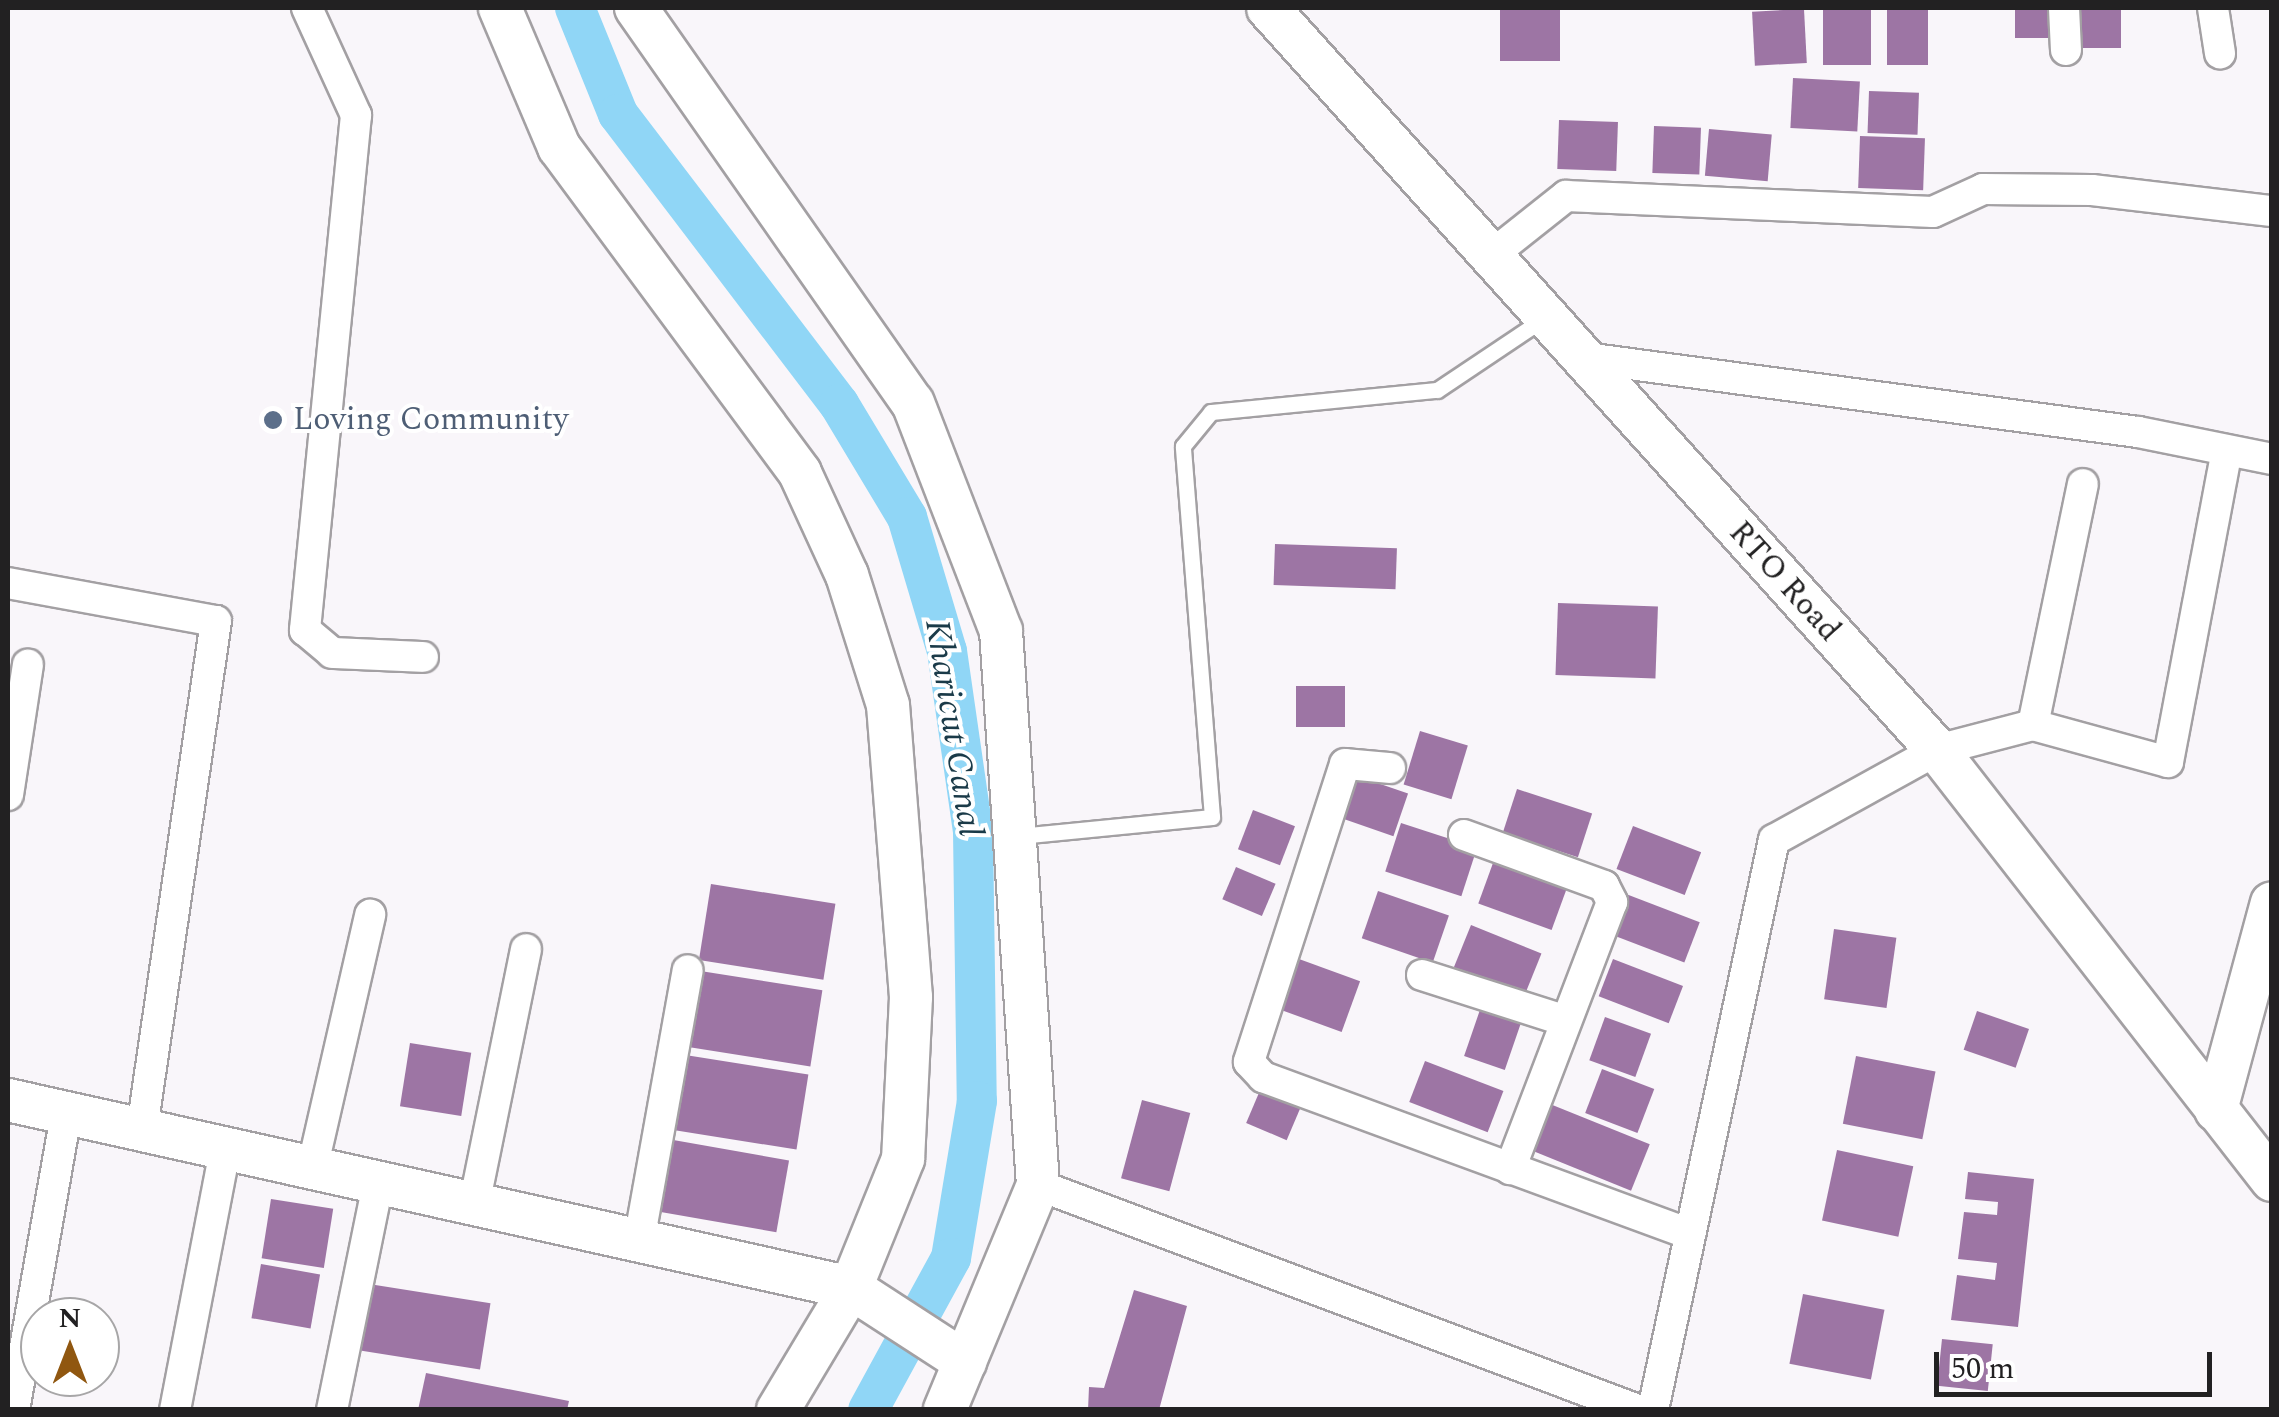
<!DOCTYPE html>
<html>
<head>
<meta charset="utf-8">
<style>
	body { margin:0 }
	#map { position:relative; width:2279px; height:1417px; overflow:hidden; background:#f9f6fa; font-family:Spectral,serif }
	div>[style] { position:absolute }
	.canal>* { height:40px; margin:-20px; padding:0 20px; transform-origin:20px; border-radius:20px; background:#90d6f6 }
	.building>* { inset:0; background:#9d75a4; transform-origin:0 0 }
	.roads { filter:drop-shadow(2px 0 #a3a0a3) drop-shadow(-2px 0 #a3a0a3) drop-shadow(0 2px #a3a0a3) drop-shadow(0 -2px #a3a0a3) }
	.lane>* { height:15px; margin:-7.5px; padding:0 7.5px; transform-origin:7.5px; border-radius:7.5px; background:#fff }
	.street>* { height:30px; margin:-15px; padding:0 15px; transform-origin:15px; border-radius:15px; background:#fff }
	.secondary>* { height:42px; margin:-21px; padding:0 21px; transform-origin:21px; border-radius:21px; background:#fff }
	.dots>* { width:28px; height:28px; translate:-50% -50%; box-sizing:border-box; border:5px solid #fff; border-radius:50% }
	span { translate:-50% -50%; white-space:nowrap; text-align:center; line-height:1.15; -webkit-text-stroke:8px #fff; paint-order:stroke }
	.service-label { font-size:32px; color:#4e5e75 }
	.left { translate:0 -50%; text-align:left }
	.street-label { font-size:32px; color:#222122 }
	.water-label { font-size:35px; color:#1a3a48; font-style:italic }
	.frame { position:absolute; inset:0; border:10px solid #222122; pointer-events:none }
	.north { position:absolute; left:20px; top:1297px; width:100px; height:100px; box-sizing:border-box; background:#fff; border:2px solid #a7a6a7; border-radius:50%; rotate:0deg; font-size:28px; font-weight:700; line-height:40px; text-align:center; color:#222122 }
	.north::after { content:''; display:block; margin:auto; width:35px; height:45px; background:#905710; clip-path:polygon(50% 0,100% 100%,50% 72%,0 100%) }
	.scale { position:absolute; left:1934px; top:1352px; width:278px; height:45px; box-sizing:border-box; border:5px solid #222122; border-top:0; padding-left:12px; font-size:30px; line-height:35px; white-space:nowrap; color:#222122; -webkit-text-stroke:8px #fff; paint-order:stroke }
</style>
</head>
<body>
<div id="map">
	<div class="canal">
		<i style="left:575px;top:8px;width:114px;rotate:67.9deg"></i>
		<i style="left:618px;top:114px;width:365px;rotate:52.7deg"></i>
		<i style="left:839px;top:404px;width:132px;rotate:59deg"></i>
		<i style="left:907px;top:517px;width:140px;rotate:73.4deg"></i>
		<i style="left:947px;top:651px;width:182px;rotate:81.8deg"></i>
		<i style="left:973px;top:831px;width:270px;rotate:89.2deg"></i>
		<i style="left:977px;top:1101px;width:159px;rotate:99.4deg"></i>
		<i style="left:951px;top:1258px;width:173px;rotate:118.6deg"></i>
	</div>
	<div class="building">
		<i style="left:1500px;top:8px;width:60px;height:53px"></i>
		<i style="left:1823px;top:8px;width:48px;height:57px"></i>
		<i style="left:1887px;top:8px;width:41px;height:57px"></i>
		<i style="left:2015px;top:8px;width:40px;height:30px"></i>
		<i style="left:2075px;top:8px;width:46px;height:40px"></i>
		<i style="left:1804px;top:9px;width:54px;height:52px;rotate:87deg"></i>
		<i style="left:1793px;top:78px;width:67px;height:50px;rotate:3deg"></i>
		<i style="left:1869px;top:91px;width:50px;height:42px;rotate:2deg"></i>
		<i style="left:1559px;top:120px;width:59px;height:49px;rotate:2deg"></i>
		<i style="left:1654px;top:126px;width:47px;height:47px;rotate:2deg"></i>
		<i style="left:1709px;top:129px;width:63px;height:47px;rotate:5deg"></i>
		<i style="left:1860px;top:136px;width:65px;height:52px;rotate:2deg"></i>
		<i style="left:1275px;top:544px;width:122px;height:41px;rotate:2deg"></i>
		<i style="left:1558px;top:603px;width:100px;height:72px;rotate:2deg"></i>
		<i style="left:1296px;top:686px;width:49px;height:41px"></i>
		<i style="left:1420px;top:731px;width:50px;height:56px;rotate:17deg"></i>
		<i style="left:1357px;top:776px;width:54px;height:45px;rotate:19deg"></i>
		<i style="left:1517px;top:789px;width:79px;height:46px;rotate:18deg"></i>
		<i style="left:1253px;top:810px;width:45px;height:42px;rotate:21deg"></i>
		<i style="left:1401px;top:823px;width:80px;height:51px;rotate:18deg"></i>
		<i style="left:1633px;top:826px;width:73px;height:46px;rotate:21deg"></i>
		<i style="left:1493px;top:863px;width:78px;height:43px;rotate:20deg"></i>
		<i style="left:1236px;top:867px;width:43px;height:35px;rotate:23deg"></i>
		<i style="left:711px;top:884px;width:126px;height:77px;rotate:9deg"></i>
		<i style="left:1378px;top:891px;width:75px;height:50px;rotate:19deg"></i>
		<i style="left:1626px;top:894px;width:79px;height:43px;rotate:21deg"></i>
		<i style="left:1471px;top:925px;width:76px;height:47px;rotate:22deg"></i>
		<i style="left:1834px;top:929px;width:63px;height:71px;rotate:8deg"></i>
		<i style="left:1299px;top:959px;width:65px;height:54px;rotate:20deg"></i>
		<i style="left:1613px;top:959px;width:75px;height:40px;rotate:21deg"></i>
		<i style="left:694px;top:970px;width:130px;height:77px;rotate:9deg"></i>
		<i style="left:1482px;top:1004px;width:43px;height:55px;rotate:19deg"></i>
		<i style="left:1977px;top:1011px;width:55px;height:41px;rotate:19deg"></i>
		<i style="left:1605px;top:1017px;width:49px;height:46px;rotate:20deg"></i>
		<i style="left:410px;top:1043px;width:62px;height:64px;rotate:9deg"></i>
		<i style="left:679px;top:1054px;width:131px;height:76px;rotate:9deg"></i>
		<i style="left:1856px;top:1056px;width:81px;height:69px;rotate:11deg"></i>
		<i style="left:1425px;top:1061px;width:84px;height:44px;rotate:21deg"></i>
		<i style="left:1602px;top:1069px;width:56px;height:47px;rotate:21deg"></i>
		<i style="left:1261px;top:1088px;width:44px;height:38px;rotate:23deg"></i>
		<i style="left:1142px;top:1100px;width:50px;height:81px;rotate:15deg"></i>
		<i style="left:1545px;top:1102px;width:113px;height:50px;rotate:22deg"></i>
		<i style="left:662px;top:1138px;width:129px;height:73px;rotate:10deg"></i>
		<i style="left:1837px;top:1150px;width:78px;height:72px;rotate:12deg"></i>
		<i style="clip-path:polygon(1968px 1172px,2034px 1179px,2018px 1327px,1951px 1320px,1957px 1275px,1995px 1280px,1997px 1263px,1958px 1259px,1964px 1212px,1997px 1215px,1998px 1202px,1965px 1199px)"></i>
		<i style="left:271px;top:1199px;width:63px;height:60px;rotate:9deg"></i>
		<i style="left:261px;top:1264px;width:60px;height:55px;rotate:10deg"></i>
		<i style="left:369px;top:1284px;width:123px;height:67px;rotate:9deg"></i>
		<i style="clip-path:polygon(1134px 1290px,1187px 1306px,1159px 1410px,1088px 1410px,1089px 1387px,1104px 1388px)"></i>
		<i style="left:1803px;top:1294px;width:83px;height:71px;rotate:11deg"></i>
		<i style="left:1942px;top:1339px;width:51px;height:47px;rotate:6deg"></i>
		<i style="clip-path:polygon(426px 1373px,569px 1401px,567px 1410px,418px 1410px)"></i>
	</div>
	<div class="roads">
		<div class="lane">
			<i style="left:1019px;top:836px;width:194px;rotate:-5.6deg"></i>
			<i style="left:1212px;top:817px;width:372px;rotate:-94.5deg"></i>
			<i style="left:1183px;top:446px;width:44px;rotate:-50.5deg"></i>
			<i style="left:1211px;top:412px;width:227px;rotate:-5.6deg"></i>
			<i style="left:1437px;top:390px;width:128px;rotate:-33.8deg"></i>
		</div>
		<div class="street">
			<i style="left:307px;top:8px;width:118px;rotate:65.4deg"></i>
			<i style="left:356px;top:115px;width:518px;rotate:95.66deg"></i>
			<i style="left:305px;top:630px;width:35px;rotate:40deg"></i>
			<i style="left:332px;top:653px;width:91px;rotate:2.5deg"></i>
			<i style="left:2064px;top:8px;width:42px;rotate:87.3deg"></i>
			<i style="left:2213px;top:8px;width:46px;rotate:81.2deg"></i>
			<i style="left:1488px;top:258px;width:100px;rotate:-38.5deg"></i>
			<i style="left:1566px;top:196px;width:367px;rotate:2.5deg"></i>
			<i style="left:1933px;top:212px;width:55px;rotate:-24.7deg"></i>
			<i style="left:1983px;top:189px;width:109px;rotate:0.5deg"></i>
			<i style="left:2092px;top:190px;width:181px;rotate:6.7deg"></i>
			<i style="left:1578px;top:357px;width:565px;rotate:7.63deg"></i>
			<i style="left:2138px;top:432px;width:137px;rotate:11.4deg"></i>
			<i style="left:8px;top:583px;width:211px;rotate:10.4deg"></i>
			<i style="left:216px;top:621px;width:513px;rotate:98.29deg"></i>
			<i style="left:2033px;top:725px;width:246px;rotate:-78.3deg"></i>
			<i style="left:1390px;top:768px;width:45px;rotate:-174.9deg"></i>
			<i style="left:1345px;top:764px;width:313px;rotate:107.9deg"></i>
			<i style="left:1249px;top:1062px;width:21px;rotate:47deg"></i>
			<i style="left:1263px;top:1077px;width:455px;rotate:20.2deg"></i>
			<i style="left:8px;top:795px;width:132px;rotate:-81.3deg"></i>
			<i style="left:1464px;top:835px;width:149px;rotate:20deg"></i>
			<i style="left:1604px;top:886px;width:18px;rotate:63deg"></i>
			<i style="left:1612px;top:902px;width:286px;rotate:110.9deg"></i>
			<i style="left:1422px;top:975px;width:151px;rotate:17.7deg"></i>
			<i style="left:312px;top:1169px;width:261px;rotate:-77.1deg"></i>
			<i style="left:1038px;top:1185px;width:641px;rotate:20.56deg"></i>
			<i style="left:474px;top:1205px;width:261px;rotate:-78.5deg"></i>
			<i style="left:639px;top:1241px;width:275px;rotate:-79.8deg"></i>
			<i style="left:14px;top:1410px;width:306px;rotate:-80deg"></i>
			<i style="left:175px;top:1410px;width:265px;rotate:-79.1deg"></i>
			<i style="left:332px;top:1410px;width:231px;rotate:-78.5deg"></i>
			<i style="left:1653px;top:1410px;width:583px;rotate:-78.02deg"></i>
			<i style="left:1774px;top:840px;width:186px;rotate:-28.9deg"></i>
			<i style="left:1937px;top:750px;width:99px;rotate:-14.6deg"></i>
			<i style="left:2033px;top:725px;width:140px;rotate:15.3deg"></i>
			<i style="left:2168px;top:762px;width:317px;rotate:-79.3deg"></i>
		</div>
		<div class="secondary">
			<i style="left:500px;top:8px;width:151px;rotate:67deg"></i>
			<i style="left:559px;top:147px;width:405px;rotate:53.5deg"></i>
			<i style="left:800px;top:473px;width:112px;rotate:65.3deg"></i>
			<i style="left:847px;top:575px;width:136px;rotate:72.5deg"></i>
			<i style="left:888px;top:705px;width:293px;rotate:85.5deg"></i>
			<i style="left:911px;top:997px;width:162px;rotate:92.8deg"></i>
			<i style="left:903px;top:1159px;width:139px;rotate:112deg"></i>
			<i style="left:851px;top:1288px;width:142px;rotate:120.9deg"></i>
			<i style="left:636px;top:8px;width:482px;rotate:55deg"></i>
			<i style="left:913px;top:403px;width:244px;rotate:68.9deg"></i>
			<i style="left:1001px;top:631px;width:555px;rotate:86.18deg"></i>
			<i style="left:1038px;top:1185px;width:243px;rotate:112.5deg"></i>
			<i style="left:1268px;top:8px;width:999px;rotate:47.96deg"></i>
			<i style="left:1937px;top:750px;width:545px;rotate:52.08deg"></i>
			<i style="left:8px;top:1100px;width:864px;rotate:12.57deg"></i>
			<i style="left:851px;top:1288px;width:136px;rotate:33deg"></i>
			<i style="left:2216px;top:1110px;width:214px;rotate:-74.9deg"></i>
		</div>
	</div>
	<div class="dots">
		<i style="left:273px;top:420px;background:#5c6f8a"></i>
	</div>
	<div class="service-label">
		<span class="left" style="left:293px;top:420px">Loving Community</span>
	</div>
	<div class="street-label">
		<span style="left:1784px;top:582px;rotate:48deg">RTO Road</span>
	</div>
	<div class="water-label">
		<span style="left:953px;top:728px;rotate:81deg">Kharicut Canal</span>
	</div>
	<div class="frame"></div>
	<div class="north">N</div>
	<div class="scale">50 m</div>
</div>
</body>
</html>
